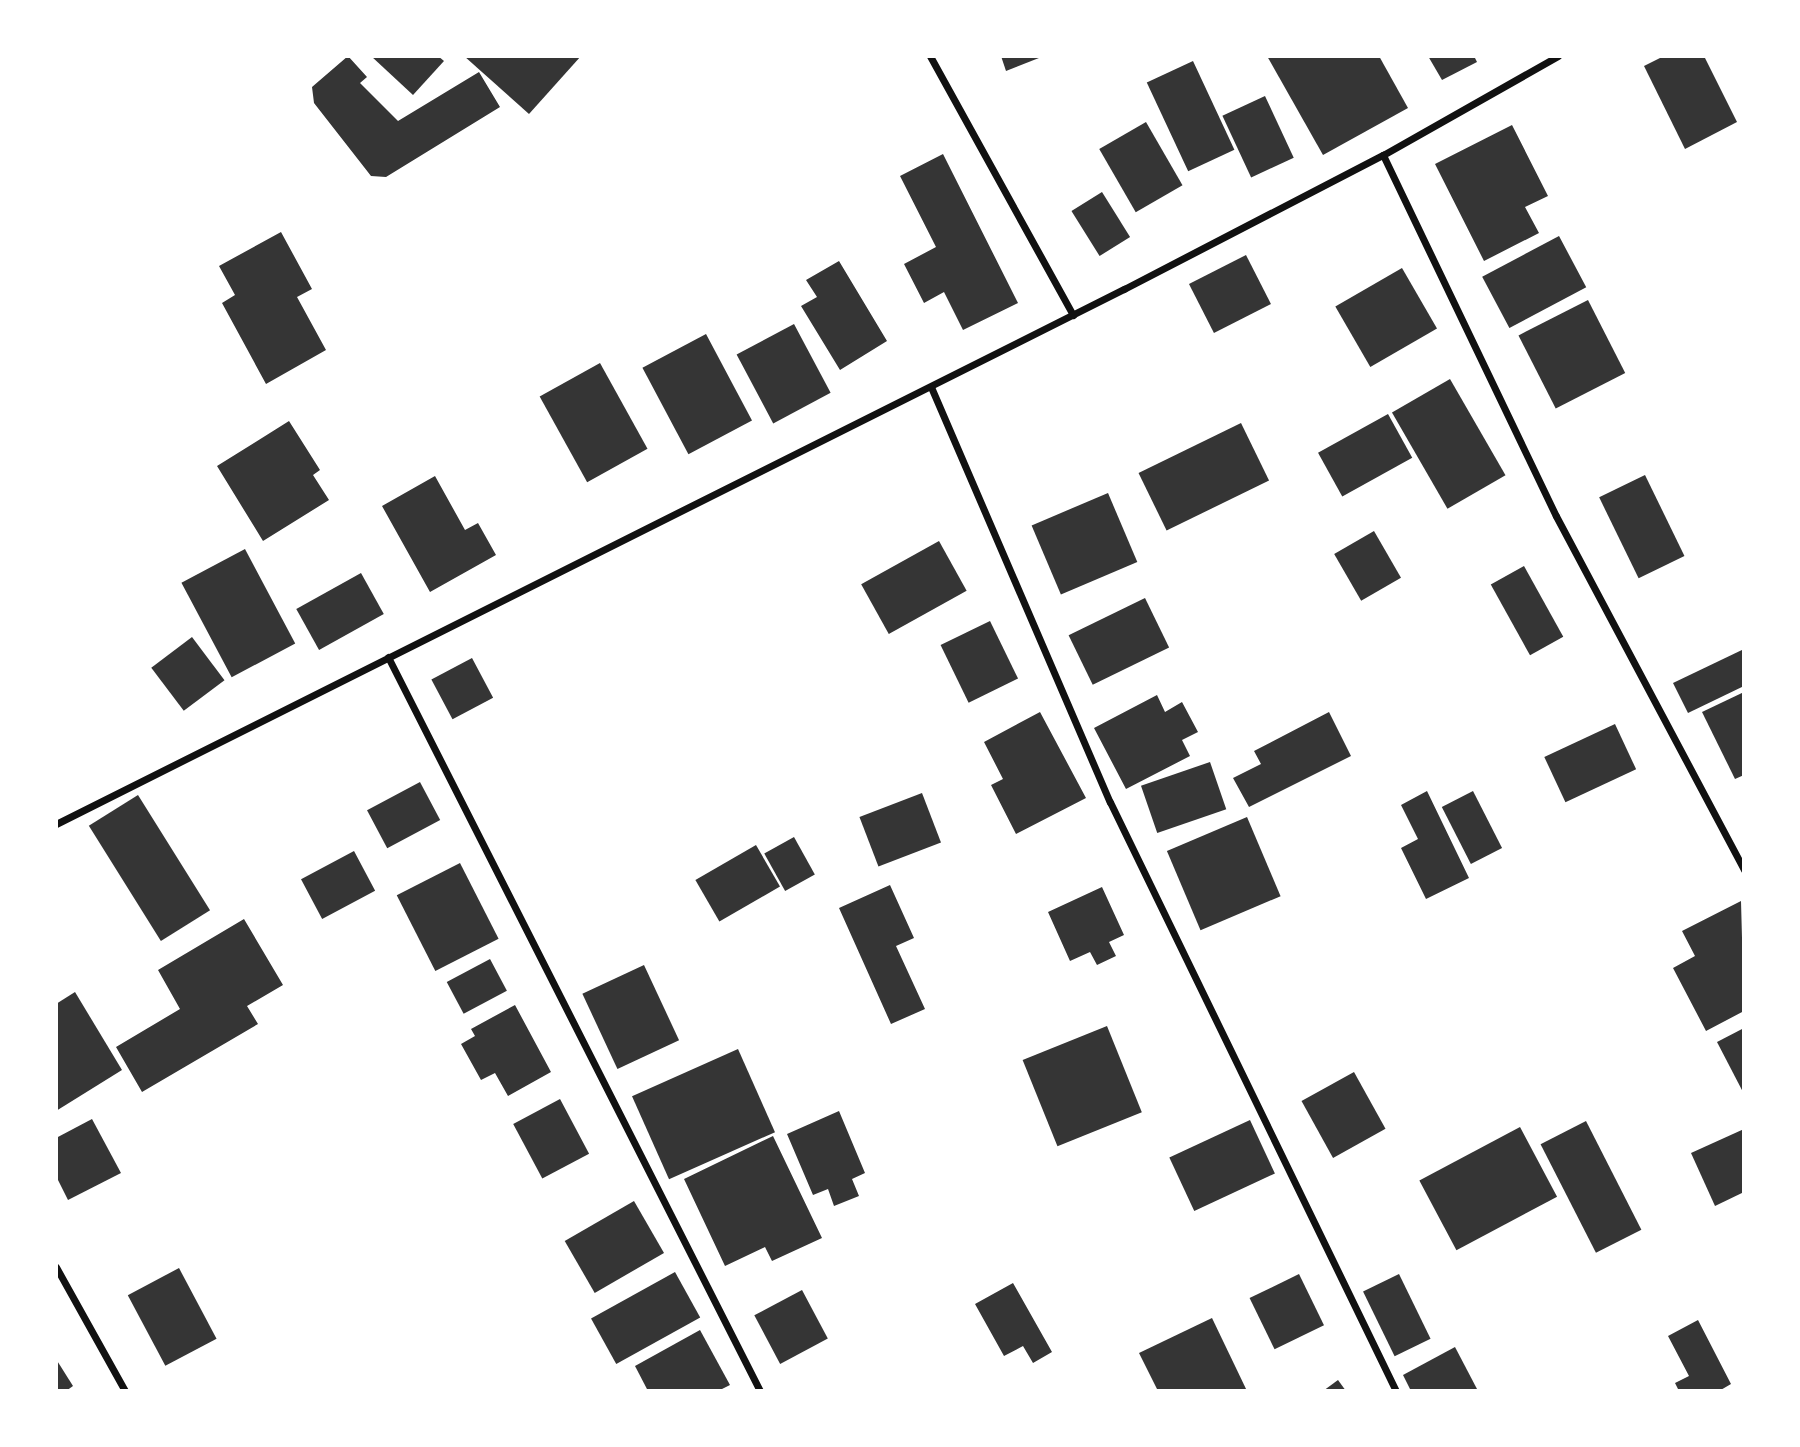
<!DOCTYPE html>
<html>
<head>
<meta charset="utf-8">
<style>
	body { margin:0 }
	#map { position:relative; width:1800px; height:1447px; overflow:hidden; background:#fff; font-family:"DM Sans",sans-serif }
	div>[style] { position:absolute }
	.building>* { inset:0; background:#353535; transform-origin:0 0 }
	.minor>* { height:7px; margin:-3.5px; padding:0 3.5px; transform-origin:3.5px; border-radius:3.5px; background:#111 }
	span { translate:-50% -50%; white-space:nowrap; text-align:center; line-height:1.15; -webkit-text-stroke:7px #fff; paint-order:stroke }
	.frame { position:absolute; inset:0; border:58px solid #fff; pointer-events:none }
</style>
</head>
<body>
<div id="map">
	<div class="building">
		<i style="clip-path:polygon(348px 56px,367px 77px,360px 83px,398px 121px,479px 72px,500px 107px,386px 177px,371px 176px,314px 103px,312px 87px)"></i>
		<i style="clip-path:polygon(371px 56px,438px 56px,444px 61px,413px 95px)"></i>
		<i style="clip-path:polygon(464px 56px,581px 56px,529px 114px)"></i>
		<i style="clip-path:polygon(1001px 56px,1044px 56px,1006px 71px)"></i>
		<i style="clip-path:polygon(1267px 56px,1379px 56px,1408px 108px,1323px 155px)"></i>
		<i style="clip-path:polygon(1428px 56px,1474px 56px,1477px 62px,1442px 80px)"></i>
		<i style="clip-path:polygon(1664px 56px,1704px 56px,1737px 122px,1685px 149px,1644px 66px)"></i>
		<i style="left:1193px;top:61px;width:98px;height:51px;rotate:65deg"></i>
		<i style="left:1265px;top:96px;width:68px;height:47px;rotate:65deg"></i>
		<i style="left:1146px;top:122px;width:73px;height:54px;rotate:60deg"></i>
		<i style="clip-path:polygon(1512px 125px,1548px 196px,1525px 207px,1539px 233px,1484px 261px,1435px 164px)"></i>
		<i style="clip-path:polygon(943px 154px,1018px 303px,963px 330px,944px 292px,924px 303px,904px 264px,936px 247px,900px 176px)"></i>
		<i style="left:1102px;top:192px;width:53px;height:36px;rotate:58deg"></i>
		<i style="clip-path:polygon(281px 232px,312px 289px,297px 297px,326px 350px,266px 384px,222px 303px,235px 295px,219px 266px)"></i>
		<i style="left:1559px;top:236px;width:58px;height:87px;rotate:62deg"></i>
		<i style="left:1246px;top:255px;width:55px;height:64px;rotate:63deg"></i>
		<i style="clip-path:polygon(839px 261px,887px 341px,840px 370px,801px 306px,817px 297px,806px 280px)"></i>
		<i style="left:1402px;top:268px;width:70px;height:77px;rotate:60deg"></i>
		<i style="left:1588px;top:300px;width:82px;height:78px;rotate:63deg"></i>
		<i style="left:794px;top:324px;width:78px;height:65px;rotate:62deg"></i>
		<i style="left:706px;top:334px;width:98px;height:72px;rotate:62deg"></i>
		<i style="left:600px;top:363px;width:98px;height:69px;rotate:61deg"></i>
		<i style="left:1450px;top:379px;width:111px;height:67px;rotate:60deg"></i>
		<i style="left:1388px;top:414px;width:50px;height:80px;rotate:61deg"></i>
		<i style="clip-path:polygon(289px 421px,320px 470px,313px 475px,329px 500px,263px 541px,217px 466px)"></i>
		<i style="left:1241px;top:423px;width:64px;height:114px;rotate:64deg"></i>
		<i style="left:1645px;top:475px;width:90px;height:51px;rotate:64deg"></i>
		<i style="clip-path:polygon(435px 476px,465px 530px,478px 523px,496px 555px,430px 592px,382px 506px)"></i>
		<i style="left:1108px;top:493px;width:75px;height:83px;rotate:67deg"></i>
		<i style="left:1374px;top:531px;width:54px;height:46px;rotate:60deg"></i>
		<i style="left:939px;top:541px;width:57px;height:89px;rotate:61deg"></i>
		<i style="left:245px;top:549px;width:107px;height:72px;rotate:62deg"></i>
		<i style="left:1524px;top:566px;width:81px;height:38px;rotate:61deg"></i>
		<i style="left:361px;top:573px;width:47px;height:74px;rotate:61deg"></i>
		<i style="left:1145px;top:598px;width:55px;height:85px;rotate:64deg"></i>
		<i style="left:990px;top:621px;width:64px;height:55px;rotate:64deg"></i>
		<i style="left:192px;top:637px;width:54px;height:51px;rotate:53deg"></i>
		<i style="clip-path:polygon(1744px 649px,1744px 686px,1688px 713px,1673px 683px)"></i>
		<i style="left:472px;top:658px;width:45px;height:46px;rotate:62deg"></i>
		<i style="clip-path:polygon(1744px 692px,1744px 775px,1735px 779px,1702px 712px)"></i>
		<i style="clip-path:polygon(1157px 695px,1165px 712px,1182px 702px,1198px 732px,1182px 740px,1190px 756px,1126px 789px,1094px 728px)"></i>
		<i style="clip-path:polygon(1040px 712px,1086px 798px,1016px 834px,991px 785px,1003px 779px,984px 742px)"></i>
		<i style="clip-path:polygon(1329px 712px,1351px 756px,1249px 807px,1233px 778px,1261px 764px,1254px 751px)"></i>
		<i style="left:1615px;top:724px;width:50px;height:78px;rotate:65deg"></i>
		<i style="left:1210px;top:762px;width:50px;height:73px;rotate:71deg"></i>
		<i style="left:420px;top:782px;width:43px;height:60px;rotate:62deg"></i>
		<i style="clip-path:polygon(1427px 791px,1469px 878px,1426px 899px,1401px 848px,1418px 839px,1401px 805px)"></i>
		<i style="left:1473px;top:791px;width:64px;height:35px;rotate:63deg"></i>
		<i style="left:922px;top:793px;width:53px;height:67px;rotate:69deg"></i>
		<i style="left:138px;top:795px;width:136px;height:58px;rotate:58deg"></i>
		<i style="left:1247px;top:817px;width:86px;height:87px;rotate:67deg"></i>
		<i style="left:794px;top:837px;width:43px;height:34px;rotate:61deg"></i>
		<i style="left:756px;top:845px;width:48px;height:70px;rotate:60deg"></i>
		<i style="left:354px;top:851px;width:45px;height:60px;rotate:62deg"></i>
		<i style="left:460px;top:863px;width:85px;height:71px;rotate:63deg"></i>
		<i style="clip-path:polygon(890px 885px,914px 938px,896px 946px,925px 1009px,891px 1024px,839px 908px)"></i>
		<i style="clip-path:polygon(1102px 887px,1124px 935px,1109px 942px,1116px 956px,1097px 965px,1090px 952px,1070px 961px,1048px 912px)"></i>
		<i style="clip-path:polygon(1741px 901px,1744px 1011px,1706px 1031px,1673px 968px,1695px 956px,1682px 931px)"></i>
		<i style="clip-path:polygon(244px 919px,283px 985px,247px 1006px,258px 1024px,142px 1092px,116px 1047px,180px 1009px,158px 970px)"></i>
		<i style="left:490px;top:959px;width:36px;height:49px;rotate:62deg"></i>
		<i style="left:644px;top:965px;width:83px;height:68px;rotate:65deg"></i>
		<i style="clip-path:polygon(75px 992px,122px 1070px,56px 1111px,56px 1004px)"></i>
		<i style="clip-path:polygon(515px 1005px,551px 1072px,508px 1096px,495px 1073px,481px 1080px,461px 1044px,475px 1036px,471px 1029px)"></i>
		<i style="left:1107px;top:1026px;width:93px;height:91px;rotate:68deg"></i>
		<i style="clip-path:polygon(1744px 1028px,1744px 1094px,1717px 1042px)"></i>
		<i style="left:738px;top:1049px;width:91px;height:116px;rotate:66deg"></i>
		<i style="left:1354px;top:1072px;width:65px;height:60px;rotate:61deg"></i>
		<i style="left:560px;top:1099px;width:62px;height:53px;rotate:62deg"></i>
		<i style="clip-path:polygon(839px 1111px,865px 1173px,852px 1179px,859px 1196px,834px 1206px,828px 1189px,813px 1195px,787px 1134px)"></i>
		<i style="clip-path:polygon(92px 1119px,121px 1173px,68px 1200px,56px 1176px,56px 1138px)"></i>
		<i style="left:1250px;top:1120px;width:59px;height:89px;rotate:65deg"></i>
		<i style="left:1586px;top:1121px;width:122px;height:51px;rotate:63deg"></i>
		<i style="left:1520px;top:1127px;width:79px;height:114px;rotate:62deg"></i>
		<i style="clip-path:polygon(1744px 1129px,1744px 1192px,1715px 1206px,1691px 1153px)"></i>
		<i style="clip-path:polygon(773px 1136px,822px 1238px,772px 1261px,765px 1247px,725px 1266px,684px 1179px)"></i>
		<i style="left:634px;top:1201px;width:60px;height:80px;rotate:60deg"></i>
		<i style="left:179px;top:1268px;width:80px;height:58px;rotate:62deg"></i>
		<i style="left:675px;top:1272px;width:52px;height:96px;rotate:61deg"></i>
		<i style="left:1299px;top:1274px;width:57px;height:55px;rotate:64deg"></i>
		<i style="left:1399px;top:1274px;width:72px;height:40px;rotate:64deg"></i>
		<i style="clip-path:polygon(1013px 1283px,1052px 1352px,1033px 1363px,1023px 1346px,1004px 1356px,975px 1304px)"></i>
		<i style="left:802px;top:1290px;width:55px;height:54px;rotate:62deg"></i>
		<i style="clip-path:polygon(1212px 1318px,1247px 1391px,1158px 1391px,1139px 1353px)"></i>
		<i style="clip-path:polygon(1698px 1320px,1731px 1384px,1719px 1391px,1679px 1391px,1675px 1383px,1689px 1376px,1668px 1336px)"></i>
		<i style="clip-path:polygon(700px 1330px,730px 1385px,718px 1391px,648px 1391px,635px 1366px)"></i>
		<i style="clip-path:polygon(1455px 1347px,1477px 1389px,1411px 1391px,1403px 1375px)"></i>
		<i style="clip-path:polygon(56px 1359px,73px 1386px,66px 1391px,56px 1391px)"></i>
		<i style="clip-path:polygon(1338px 1380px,1346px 1391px,1323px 1391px)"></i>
	</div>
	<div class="minor">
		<i style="left:930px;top:56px;width:296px;rotate:61.1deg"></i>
		<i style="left:1383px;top:155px;width:400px;rotate:64.4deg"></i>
		<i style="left:1556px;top:516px;width:401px;rotate:62deg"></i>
		<i style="left:931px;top:387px;width:452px;rotate:66.7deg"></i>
		<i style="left:1110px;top:802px;width:655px;rotate:64.1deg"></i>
		<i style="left:388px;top:657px;width:823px;rotate:63.12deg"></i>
		<i style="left:56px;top:824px;width:1195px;rotate:-26.61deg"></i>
		<i style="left:1124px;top:289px;width:292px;rotate:-27.4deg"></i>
		<i style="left:1383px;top:155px;width:201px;rotate:-29.5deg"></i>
		<i style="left:56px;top:1267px;width:142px;rotate:60.9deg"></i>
	</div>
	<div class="frame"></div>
</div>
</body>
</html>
